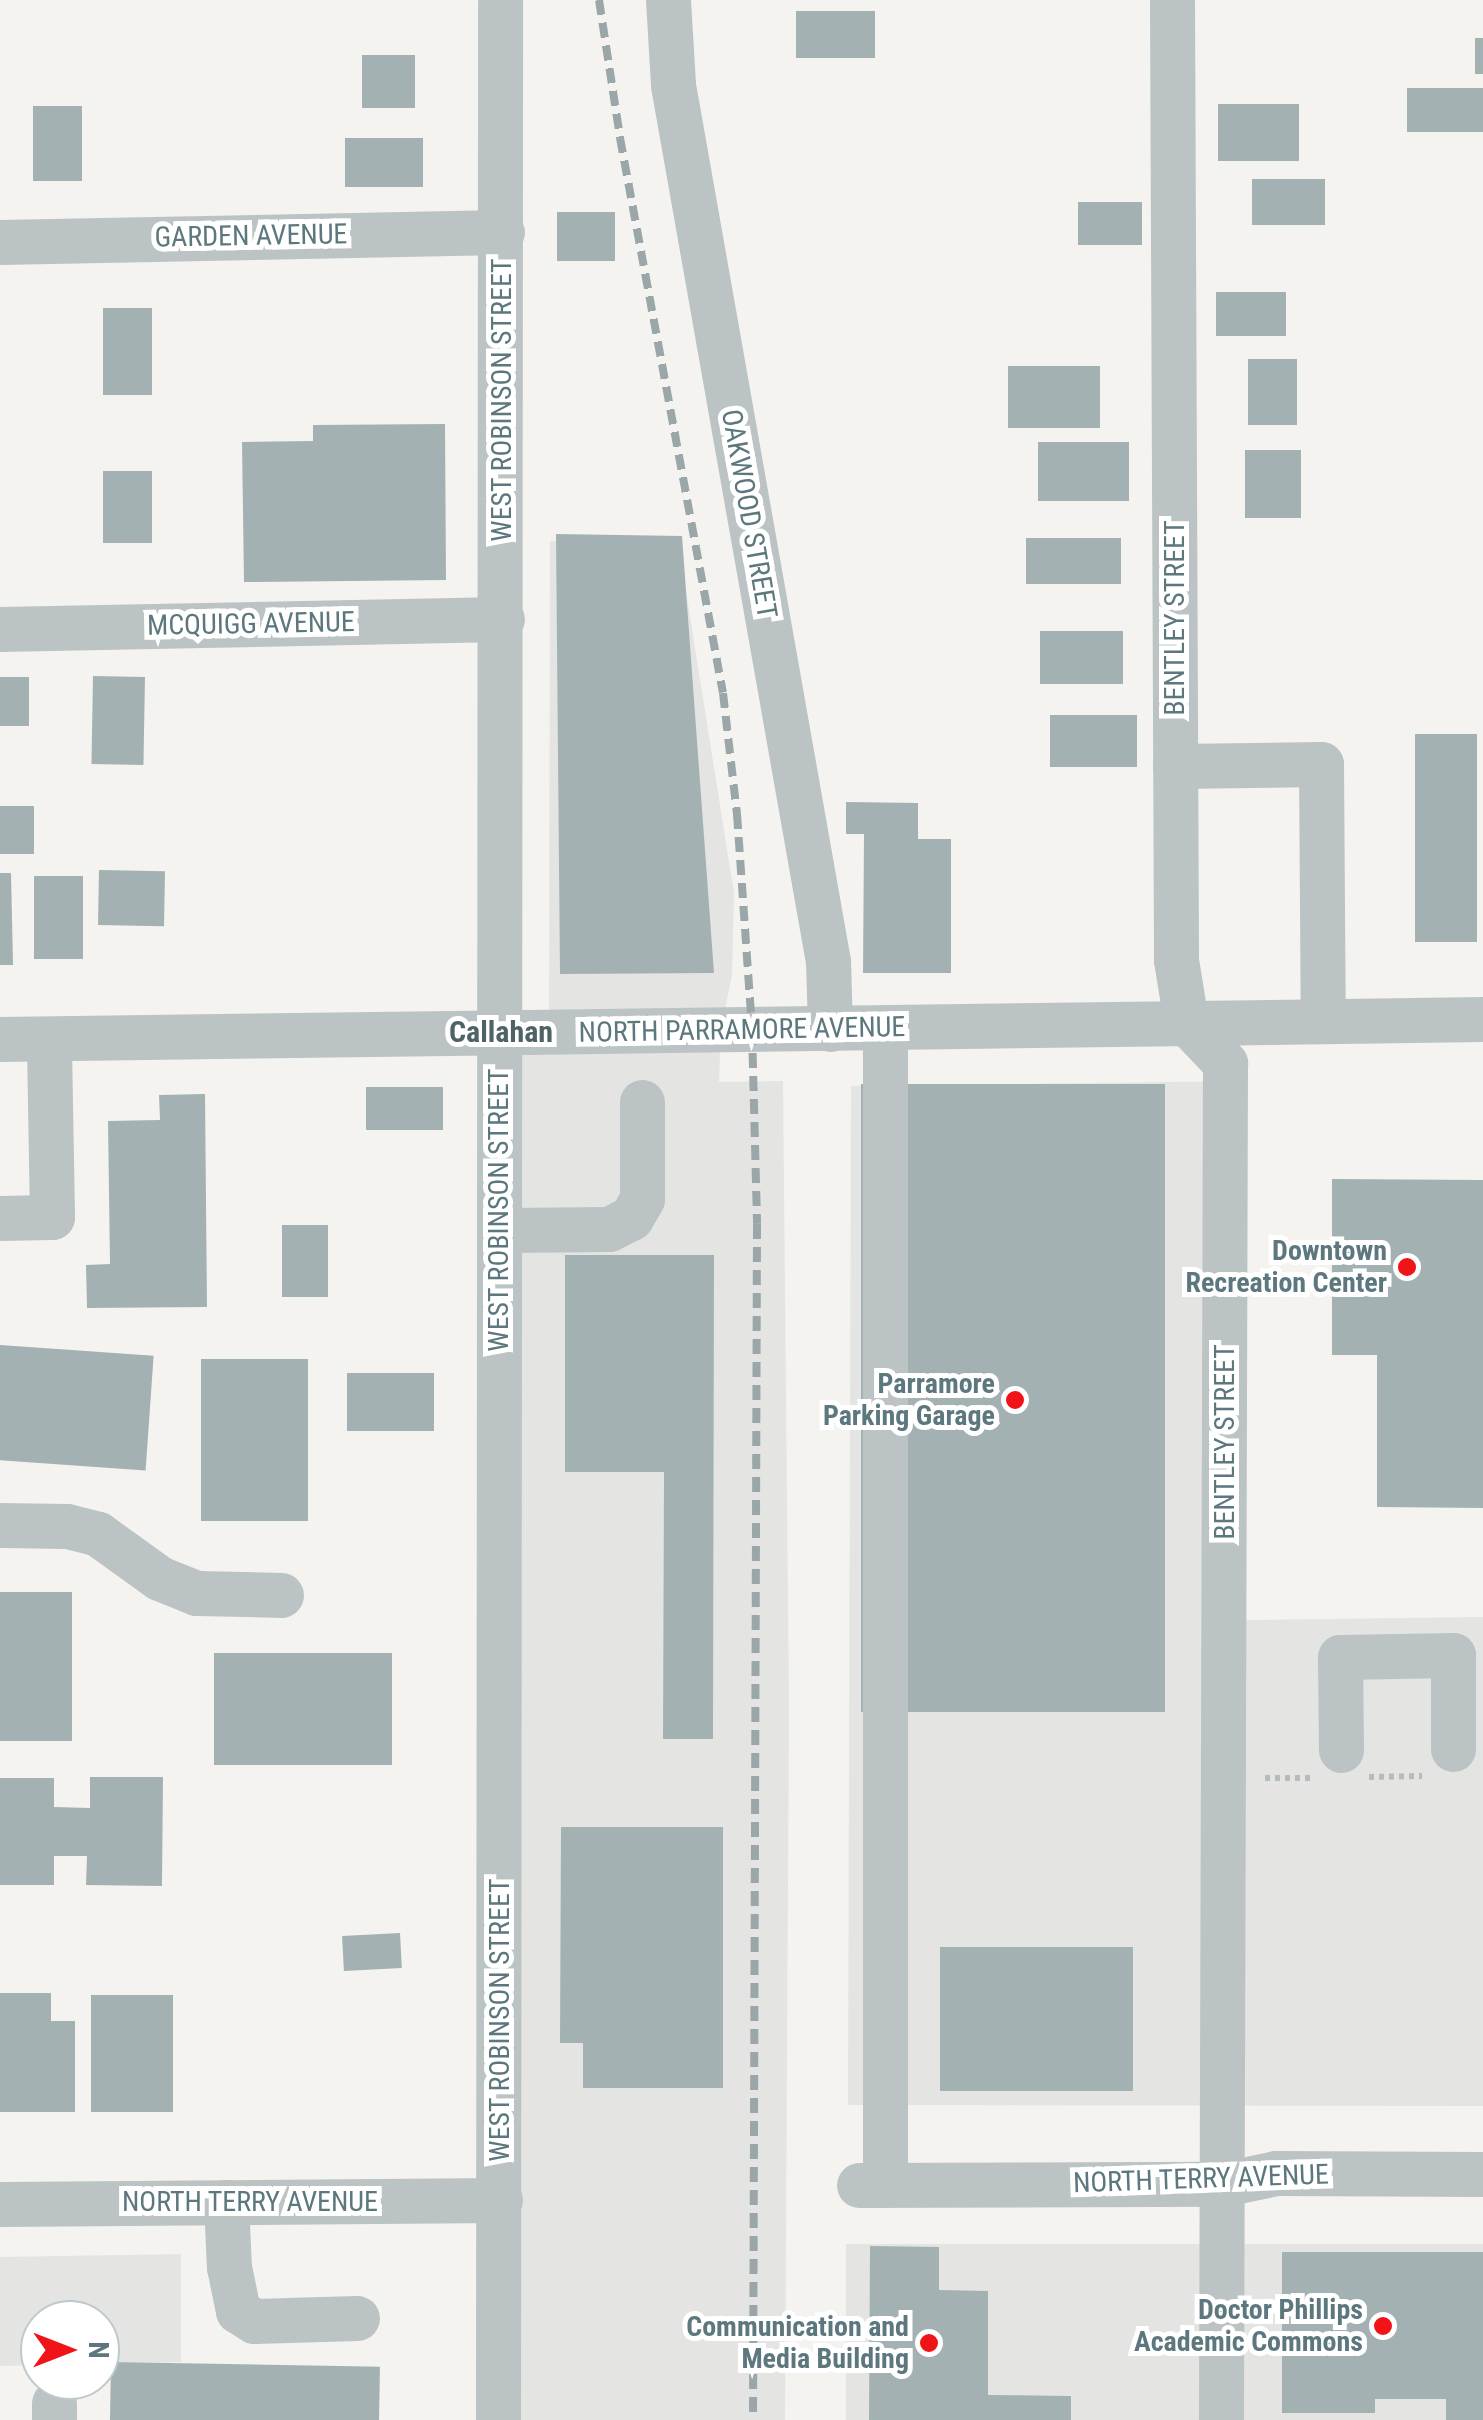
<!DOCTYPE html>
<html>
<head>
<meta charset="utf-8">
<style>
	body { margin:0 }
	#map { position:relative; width:1483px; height:2420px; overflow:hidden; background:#f4f3ef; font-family:"Roboto Condensed",sans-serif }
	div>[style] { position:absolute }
	.built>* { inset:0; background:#e4e4e3; transform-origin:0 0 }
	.building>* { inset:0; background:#a4b1b3; transform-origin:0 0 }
	.path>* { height:6px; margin-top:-3px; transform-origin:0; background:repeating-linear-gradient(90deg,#b6bbbc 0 5px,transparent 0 10px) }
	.minor>* { height:45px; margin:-22.5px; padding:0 22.5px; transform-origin:22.5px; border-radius:22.5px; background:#bcc3c5 }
	.rail>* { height:8px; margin-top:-4px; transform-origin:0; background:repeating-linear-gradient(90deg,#9ba6a9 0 15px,transparent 0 23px) }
	.dots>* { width:28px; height:28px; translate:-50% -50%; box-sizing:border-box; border:5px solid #fff; border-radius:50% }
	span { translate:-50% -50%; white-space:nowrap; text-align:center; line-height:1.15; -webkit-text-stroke:10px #fff; paint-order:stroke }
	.street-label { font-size:28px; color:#5c777d }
	.poi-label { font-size:28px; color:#5c777d; font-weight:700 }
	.right { translate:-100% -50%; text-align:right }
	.neighbourhood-label { font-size:30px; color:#4f6367; font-weight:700 }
	.north { position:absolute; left:20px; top:2300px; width:100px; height:100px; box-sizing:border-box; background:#fff; border:2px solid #bec9cb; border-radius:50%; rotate:90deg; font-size:28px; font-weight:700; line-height:40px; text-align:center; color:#5c777d }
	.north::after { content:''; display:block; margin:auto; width:35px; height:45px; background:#f01318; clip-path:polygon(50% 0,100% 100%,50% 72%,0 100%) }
</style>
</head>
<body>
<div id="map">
	<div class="built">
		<i style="clip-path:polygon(550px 541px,678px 541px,734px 893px,732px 975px,721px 1029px,719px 1082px,783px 1081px,789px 1705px,785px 2420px,495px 2420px,510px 1032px,549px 1029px)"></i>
		<i style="clip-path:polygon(1245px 1081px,1243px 1620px,1483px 1617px,1483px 2106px,848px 2105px,851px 1086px)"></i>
		<i style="left:846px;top:2244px;width:637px;height:176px"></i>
		<i style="clip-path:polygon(181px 2254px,181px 2362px,100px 2363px,100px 2320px,40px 2320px,40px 2365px,0 2366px,0 2257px)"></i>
	</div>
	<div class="building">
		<i style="left:796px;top:11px;width:79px;height:47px"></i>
		<i style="left:1475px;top:38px;width:8px;height:36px"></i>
		<i style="left:362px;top:55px;width:53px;height:53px"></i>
		<i style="left:1407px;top:88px;width:76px;height:44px"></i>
		<i style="left:1218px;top:104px;width:81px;height:57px"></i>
		<i style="left:33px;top:106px;width:49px;height:75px"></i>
		<i style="left:423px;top:138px;width:49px;height:78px;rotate:90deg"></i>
		<i style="left:1252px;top:179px;width:73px;height:46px"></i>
		<i style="left:1078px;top:202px;width:64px;height:43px"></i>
		<i style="left:557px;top:212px;width:58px;height:49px"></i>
		<i style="left:1216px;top:292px;width:70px;height:44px"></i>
		<i style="left:103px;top:308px;width:49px;height:87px"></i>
		<i style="left:1297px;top:359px;width:66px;height:49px;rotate:90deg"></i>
		<i style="left:1008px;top:366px;width:92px;height:62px"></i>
		<i style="clip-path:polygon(445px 424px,446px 580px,244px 582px,242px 442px,313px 441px,313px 425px)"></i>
		<i style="left:1038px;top:442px;width:91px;height:59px"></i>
		<i style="left:1245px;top:450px;width:56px;height:68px"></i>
		<i style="left:103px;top:471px;width:49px;height:72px"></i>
		<i style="clip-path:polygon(556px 534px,682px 536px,714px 973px,560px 974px)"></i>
		<i style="left:1026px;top:538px;width:95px;height:46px"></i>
		<i style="left:1040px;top:631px;width:83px;height:53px"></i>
		<i style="left:93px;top:676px;width:52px;height:88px;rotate:1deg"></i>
		<i style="left:29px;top:677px;width:49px;height:29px;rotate:90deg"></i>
		<i style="left:1050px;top:715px;width:87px;height:52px"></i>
		<i style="left:1415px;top:734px;width:62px;height:208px"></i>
		<i style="clip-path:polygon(846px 802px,918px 803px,918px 839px,951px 839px,951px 973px,863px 973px,864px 834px,846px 834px)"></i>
		<i style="left:0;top:806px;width:34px;height:48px"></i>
		<i style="left:99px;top:870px;width:66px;height:55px;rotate:1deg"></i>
		<i style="clip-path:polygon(0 873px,11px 873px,13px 965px,0 965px)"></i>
		<i style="left:34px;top:876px;width:49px;height:83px"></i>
		<i style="left:1165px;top:1084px;width:628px;height:304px;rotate:90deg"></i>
		<i style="left:366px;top:1087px;width:77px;height:43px"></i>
		<i style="clip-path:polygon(205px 1094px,207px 1307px,87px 1308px,86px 1265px,110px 1264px,108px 1121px,160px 1120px,159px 1095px)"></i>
		<i style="clip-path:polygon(1332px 1179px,1483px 1180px,1483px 1508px,1377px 1507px,1377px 1355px,1332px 1355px)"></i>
		<i style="left:282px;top:1225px;width:46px;height:72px"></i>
		<i style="clip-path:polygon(565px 1255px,714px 1255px,713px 1739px,663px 1739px,664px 1472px,565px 1472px)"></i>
		<i style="left:0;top:1345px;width:154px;height:115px;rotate:4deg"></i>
		<i style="left:308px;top:1359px;width:162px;height:107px;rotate:90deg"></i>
		<i style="left:347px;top:1373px;width:87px;height:58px"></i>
		<i style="left:0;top:1592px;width:72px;height:149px"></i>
		<i style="left:214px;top:1653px;width:178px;height:112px"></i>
		<i style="clip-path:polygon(90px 1777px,163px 1777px,162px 1886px,86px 1885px,87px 1856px,54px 1856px,54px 1885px,0 1885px,0 1778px,54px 1778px,54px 1807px,90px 1808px)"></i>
		<i style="clip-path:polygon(561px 1827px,723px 1827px,723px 2088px,583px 2088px,583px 2043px,560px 2043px)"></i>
		<i style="left:400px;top:1933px;width:35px;height:58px;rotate:87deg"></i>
		<i style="left:940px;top:1947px;width:193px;height:144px"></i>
		<i style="clip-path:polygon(0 1993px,51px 1993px,51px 2021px,75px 2021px,75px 2112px,0 2112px)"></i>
		<i style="left:91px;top:1995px;width:82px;height:117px"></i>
		<i style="clip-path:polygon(870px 2246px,939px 2247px,939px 2290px,988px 2291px,988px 2395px,1071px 2396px,1071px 2420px,869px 2420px)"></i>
		<i style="clip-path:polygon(1282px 2252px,1483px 2252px,1483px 2420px,1446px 2420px,1446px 2399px,1375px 2399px,1375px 2413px,1282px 2413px)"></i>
		<i style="left:111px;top:2362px;width:269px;height:58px;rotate:1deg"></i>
	</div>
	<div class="path">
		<i style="left:1369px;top:1777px;width:53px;rotate:-1.1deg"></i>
		<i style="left:1265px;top:1778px;width:47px"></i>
	</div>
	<div class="minor">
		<i style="left:668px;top:0;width:85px;rotate:86.6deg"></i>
		<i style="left:673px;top:85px;width:890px;rotate:79.97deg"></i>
		<i style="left:828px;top:961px;width:68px;rotate:88.3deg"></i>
		<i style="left:1172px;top:0;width:960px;rotate:89.76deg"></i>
		<i style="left:1176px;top:960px;width:63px;rotate:80.8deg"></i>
		<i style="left:1186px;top:1022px;width:57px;rotate:46.4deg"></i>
		<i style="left:1225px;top:1063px;width:1357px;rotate:90.17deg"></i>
		<i style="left:0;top:242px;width:502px;rotate:-1.14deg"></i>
		<i style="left:0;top:629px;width:502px;rotate:-1.14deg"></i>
		<i style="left:1175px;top:766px;width:146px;rotate:-0.8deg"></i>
		<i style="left:1321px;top:764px;width:257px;rotate:89.6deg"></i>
		<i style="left:885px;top:1028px;width:1157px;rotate:90deg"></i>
		<i style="left:0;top:1039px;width:1483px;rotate:-0.77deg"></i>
		<i style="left:0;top:1218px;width:52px;rotate:-1.1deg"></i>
		<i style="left:52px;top:1217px;width:178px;rotate:-91deg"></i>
		<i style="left:499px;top:1230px;width:110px;rotate:-0.5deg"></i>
		<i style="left:609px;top:1229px;width:25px;rotate:-27deg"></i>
		<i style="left:631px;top:1218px;width:22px;rotate:-60deg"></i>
		<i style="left:642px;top:1199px;width:97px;rotate:-90deg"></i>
		<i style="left:0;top:1525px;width:67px;rotate:0.9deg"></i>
		<i style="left:67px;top:1526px;width:32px;rotate:14deg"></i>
		<i style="left:98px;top:1534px;width:75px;rotate:35.8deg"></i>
		<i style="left:159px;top:1578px;width:40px;rotate:22deg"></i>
		<i style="left:196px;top:1593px;width:85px;rotate:1.3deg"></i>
		<i style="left:1341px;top:1750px;width:93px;rotate:-90.6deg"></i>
		<i style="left:1340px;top:1657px;width:113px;rotate:-1deg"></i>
		<i style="left:1453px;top:1655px;width:94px;rotate:90deg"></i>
		<i style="left:859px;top:2185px;width:365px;rotate:-0.2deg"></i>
		<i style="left:1224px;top:2184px;width:53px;rotate:-11.9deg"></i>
		<i style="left:1276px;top:2173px;width:207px;rotate:0.3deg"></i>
		<i style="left:226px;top:2202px;width:65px;rotate:87.4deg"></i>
		<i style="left:229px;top:2267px;width:45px;rotate:78.4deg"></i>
		<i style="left:238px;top:2311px;width:19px;rotate:32deg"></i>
		<i style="left:254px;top:2321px;width:103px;rotate:-1.7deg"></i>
		<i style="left:0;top:2204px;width:500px;rotate:-0.46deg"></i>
		<i style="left:54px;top:2403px;width:17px;rotate:90deg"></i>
		<i style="left:498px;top:2420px;width:2420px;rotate:-89.95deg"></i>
	</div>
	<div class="rail">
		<i style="left:599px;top:0;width:140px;rotate:81.3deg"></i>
		<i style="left:620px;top:138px;width:564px;rotate:79.49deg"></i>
		<i style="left:723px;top:693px;width:122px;rotate:83.4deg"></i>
		<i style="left:737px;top:814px;width:217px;rotate:86deg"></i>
		<i style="left:752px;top:1030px;width:194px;rotate:88.5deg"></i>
		<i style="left:757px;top:1224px;width:1196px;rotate:90.19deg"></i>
	</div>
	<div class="dots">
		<i style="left:1407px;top:1267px;background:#f01318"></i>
		<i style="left:1015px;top:1400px;background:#f01318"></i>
		<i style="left:1383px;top:2326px;background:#f01318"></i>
		<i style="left:929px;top:2343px;background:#f01318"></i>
	</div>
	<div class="street-label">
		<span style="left:251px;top:236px;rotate:-1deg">GARDEN AVENUE</span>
		<span style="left:502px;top:400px;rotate:-90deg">WEST ROBINSON STREET</span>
		<span style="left:749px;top:514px;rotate:80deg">OAKWOOD STREET</span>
		<span style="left:1175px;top:618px;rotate:-90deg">BENTLEY STREET</span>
		<span style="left:251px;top:624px;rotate:-1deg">MCQUIGG AVENUE</span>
		<span style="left:742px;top:1030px;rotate:-1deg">NORTH PARRAMORE AVENUE</span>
		<span style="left:499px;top:1210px;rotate:-90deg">WEST ROBINSON STREET</span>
		<span style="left:1225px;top:1442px;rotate:-90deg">BENTLEY STREET</span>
		<span style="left:500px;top:2020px;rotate:-90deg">WEST ROBINSON STREET</span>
		<span style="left:1201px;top:2179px;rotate:-2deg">NORTH TERRY AVENUE</span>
		<span style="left:250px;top:2202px">NORTH TERRY AVENUE</span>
	</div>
	<div class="poi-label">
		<span class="right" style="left:1387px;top:1267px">Downtown<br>Recreation Center</span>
		<span class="right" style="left:995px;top:1400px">Parramore<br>Parking Garage</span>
		<span class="right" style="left:1363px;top:2326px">Doctor Phillips<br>Academic Commons</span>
		<span class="right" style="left:909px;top:2343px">Communication and<br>Media Building</span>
	</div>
	<div class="neighbourhood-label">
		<span style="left:501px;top:1032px">Callahan</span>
	</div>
	<div class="north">N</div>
</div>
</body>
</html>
